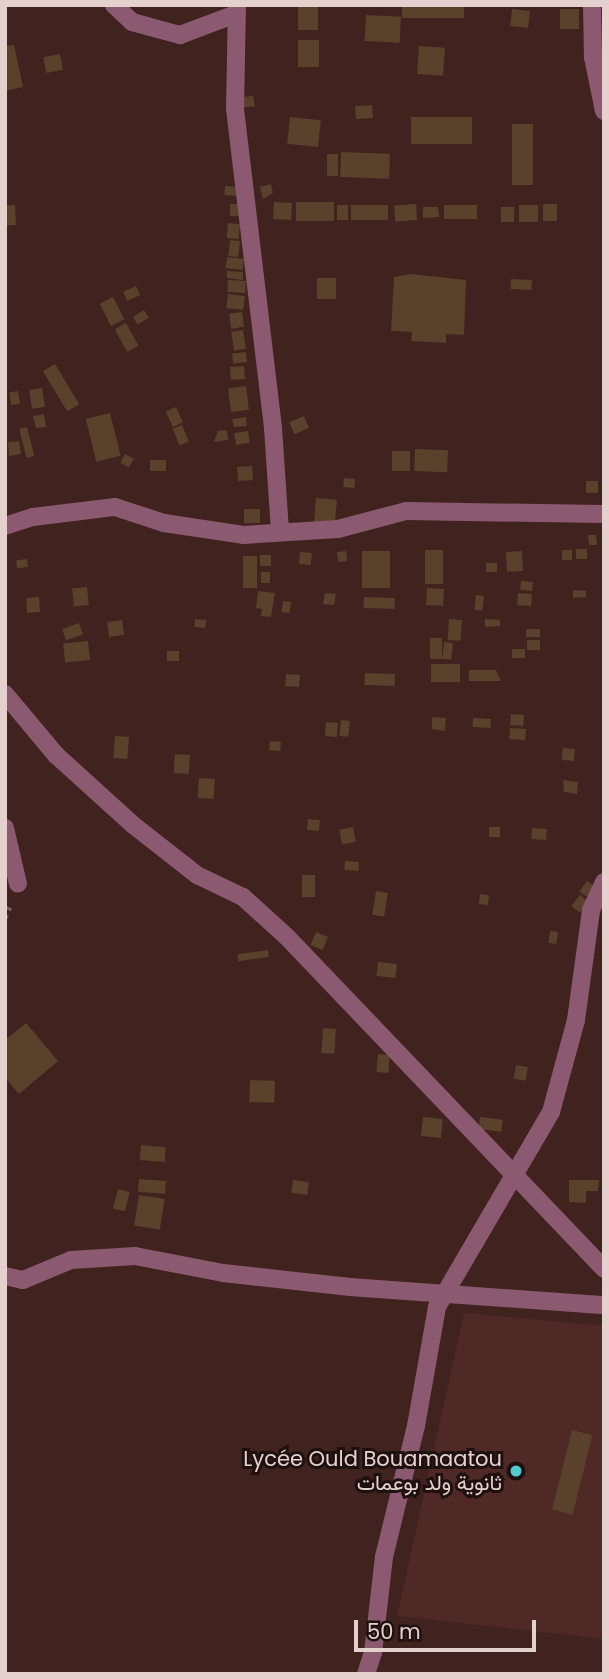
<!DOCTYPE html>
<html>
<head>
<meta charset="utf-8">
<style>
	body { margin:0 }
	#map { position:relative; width:609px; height:1679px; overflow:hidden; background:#40221f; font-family:Poppins,Vazirmatn,sans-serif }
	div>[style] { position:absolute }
	.built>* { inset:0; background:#4e2925 }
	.building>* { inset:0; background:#59412c; transform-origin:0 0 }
	.path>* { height:4.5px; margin-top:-2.25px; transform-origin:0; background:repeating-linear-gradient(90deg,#775c59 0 3.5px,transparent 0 8.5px) }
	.minor>* { height:18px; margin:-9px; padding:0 9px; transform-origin:9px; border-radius:9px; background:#8c5a70 }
	.dots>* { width:19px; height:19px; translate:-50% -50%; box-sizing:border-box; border:4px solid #1e100f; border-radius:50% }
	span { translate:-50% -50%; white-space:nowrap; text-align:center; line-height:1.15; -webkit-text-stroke:6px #1e100f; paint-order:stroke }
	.poi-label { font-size:21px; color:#e4d0cd }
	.right { translate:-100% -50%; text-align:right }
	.frame { position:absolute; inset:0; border:7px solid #e4d0cd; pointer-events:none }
	.scale { position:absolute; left:354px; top:1620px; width:182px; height:32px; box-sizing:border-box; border:4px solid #e4d0cd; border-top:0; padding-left:9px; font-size:21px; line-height:24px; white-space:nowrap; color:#e4d0cd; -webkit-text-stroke:5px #1e100f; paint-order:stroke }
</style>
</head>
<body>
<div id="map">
	<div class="built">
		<i style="clip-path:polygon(464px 1313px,604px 1326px,604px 1639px,397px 1616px)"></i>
	</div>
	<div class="building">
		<i style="left:298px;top:5px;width:20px;height:25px"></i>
		<i style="left:402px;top:5px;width:62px;height:13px"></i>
		<i style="left:512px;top:9px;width:18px;height:17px;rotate:6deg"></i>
		<i style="left:579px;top:9px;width:20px;height:19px;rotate:90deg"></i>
		<i style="left:366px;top:15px;width:35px;height:26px;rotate:3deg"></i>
		<i style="left:298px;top:40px;width:21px;height:27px"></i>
		<i style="clip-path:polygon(14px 45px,23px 87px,5px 91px,5px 46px)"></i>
		<i style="left:419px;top:46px;width:26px;height:28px;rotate:4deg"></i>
		<i style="left:60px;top:54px;width:16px;height:17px;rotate:79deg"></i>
		<i style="clip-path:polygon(253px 96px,255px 106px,241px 108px,240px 97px)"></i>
		<i style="left:372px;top:105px;width:13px;height:17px;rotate:86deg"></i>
		<i style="left:290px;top:117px;width:31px;height:27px;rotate:6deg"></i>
		<i style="left:411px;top:117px;width:61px;height:27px"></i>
		<i style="left:512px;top:124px;width:21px;height:61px"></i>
		<i style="left:341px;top:152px;width:49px;height:25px;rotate:2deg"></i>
		<i style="left:327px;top:154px;width:11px;height:22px"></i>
		<i style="clip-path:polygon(271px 184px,273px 193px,263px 199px,260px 187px)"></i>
		<i style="left:225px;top:186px;width:15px;height:9px;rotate:4deg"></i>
		<i style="left:274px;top:202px;width:18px;height:17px;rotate:3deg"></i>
		<i style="left:334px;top:202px;width:19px;height:38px;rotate:90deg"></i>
		<i style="left:230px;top:204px;width:11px;height:12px"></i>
		<i style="left:416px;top:204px;width:16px;height:22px;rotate:86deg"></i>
		<i style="left:543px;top:204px;width:14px;height:17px"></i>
		<i style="left:15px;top:205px;width:20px;height:10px;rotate:87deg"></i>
		<i style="left:337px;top:205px;width:11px;height:15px"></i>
		<i style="left:351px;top:205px;width:37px;height:15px"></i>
		<i style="left:477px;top:205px;width:14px;height:33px;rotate:90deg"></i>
		<i style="left:519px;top:205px;width:19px;height:17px"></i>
		<i style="clip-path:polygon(423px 207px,438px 207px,439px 217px,423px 218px)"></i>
		<i style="left:514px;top:207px;width:15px;height:13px;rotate:90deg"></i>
		<i style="left:228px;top:223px;width:12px;height:15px;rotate:5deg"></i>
		<i style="left:230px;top:240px;width:10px;height:16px;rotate:6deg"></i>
		<i style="left:227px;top:257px;width:17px;height:11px;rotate:7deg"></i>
		<i style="clip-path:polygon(227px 271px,243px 272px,243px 280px,227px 278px)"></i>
		<i style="clip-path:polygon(411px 274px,466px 280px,464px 335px,446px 334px,446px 343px,411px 341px,412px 332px,391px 331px,394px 277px)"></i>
		<i style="left:317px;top:278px;width:19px;height:21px"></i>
		<i style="left:511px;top:279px;width:21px;height:10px;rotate:3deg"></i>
		<i style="left:228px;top:280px;width:18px;height:12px;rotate:3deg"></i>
		<i style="left:136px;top:286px;width:10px;height:14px;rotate:66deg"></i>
		<i style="left:228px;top:294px;width:17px;height:14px;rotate:7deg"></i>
		<i style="left:113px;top:297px;width:25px;height:15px;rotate:63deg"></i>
		<i style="left:144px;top:310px;width:9px;height:13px;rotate:58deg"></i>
		<i style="left:242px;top:312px;width:15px;height:13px;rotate:82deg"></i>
		<i style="left:126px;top:323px;width:26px;height:13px;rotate:61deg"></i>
		<i style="left:243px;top:330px;width:19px;height:12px;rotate:81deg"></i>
		<i style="left:246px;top:352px;width:10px;height:14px;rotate:84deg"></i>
		<i style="left:55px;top:364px;width:47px;height:14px;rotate:59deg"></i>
		<i style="left:244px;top:366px;width:13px;height:14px;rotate:86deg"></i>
		<i style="left:246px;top:386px;width:24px;height:18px;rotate:83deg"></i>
		<i style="left:42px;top:388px;width:19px;height:13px;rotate:81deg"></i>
		<i style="left:18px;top:391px;width:13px;height:9px;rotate:81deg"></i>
		<i style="left:176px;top:407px;width:17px;height:11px;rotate:66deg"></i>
		<i style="left:110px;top:413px;width:44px;height:25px;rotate:76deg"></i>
		<i style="clip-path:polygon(44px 414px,46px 427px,36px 428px,33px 416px)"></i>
		<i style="left:304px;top:416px;width:13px;height:16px;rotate:67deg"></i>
		<i style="clip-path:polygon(246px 417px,247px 426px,234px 427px,232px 419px)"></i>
		<i style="left:182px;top:425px;width:18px;height:10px;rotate:68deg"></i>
		<i style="left:27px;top:427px;width:30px;height:8px;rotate:76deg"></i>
		<i style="clip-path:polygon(227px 430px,228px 440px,214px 442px,218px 431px)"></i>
		<i style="left:248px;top:431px;width:12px;height:14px;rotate:81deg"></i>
		<i style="clip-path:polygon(19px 441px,21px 454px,9px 456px,8px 442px)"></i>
		<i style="left:415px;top:449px;width:33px;height:22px;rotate:2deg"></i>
		<i style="left:392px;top:451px;width:18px;height:20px"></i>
		<i style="left:125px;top:454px;width:10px;height:10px;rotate:29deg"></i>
		<i style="left:150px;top:460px;width:16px;height:11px"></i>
		<i style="left:252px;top:466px;width:14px;height:15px;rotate:86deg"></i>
		<i style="left:344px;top:478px;width:11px;height:9px;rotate:5deg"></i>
		<i style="left:586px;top:481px;width:12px;height:12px"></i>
		<i style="left:316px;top:498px;width:21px;height:23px;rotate:5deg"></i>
		<i style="left:244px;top:509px;width:16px;height:14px"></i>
		<i style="clip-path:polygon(588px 535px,596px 535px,597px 545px,589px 545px)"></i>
		<i style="left:576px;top:549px;width:11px;height:10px"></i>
		<i style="left:425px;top:550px;width:18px;height:34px"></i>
		<i style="left:572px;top:550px;width:10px;height:10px;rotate:90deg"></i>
		<i style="left:346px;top:551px;width:10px;height:9px;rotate:84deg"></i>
		<i style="left:362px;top:551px;width:28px;height:37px"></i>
		<i style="left:522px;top:551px;width:20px;height:16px;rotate:87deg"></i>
		<i style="left:300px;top:552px;width:12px;height:12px;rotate:5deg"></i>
		<i style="left:260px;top:555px;width:11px;height:11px"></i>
		<i style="left:257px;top:556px;width:32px;height:14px;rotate:90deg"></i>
		<i style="left:27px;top:559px;width:8px;height:11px;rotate:83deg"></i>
		<i style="left:486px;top:563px;width:11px;height:9px"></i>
		<i style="left:261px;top:572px;width:9px;height:11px"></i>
		<i style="left:521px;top:581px;width:12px;height:9px;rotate:5deg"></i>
		<i style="left:87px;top:587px;width:18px;height:15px;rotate:84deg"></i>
		<i style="left:427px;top:588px;width:17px;height:17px;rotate:3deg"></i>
		<i style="clip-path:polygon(573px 590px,586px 591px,586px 597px,573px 598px)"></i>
		<i style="clip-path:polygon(258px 591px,275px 593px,271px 617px,261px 616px,262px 609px,256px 608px)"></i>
		<i style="clip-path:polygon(325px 593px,336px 594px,334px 605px,323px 604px)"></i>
		<i style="left:518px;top:593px;width:14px;height:12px;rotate:4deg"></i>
		<i style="left:476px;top:595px;width:8px;height:15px;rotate:7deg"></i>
		<i style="left:39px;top:597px;width:15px;height:13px;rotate:86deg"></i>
		<i style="left:364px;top:597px;width:31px;height:11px;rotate:2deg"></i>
		<i style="left:283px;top:601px;width:8px;height:11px;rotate:7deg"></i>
		<i style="left:195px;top:619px;width:11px;height:8px;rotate:5deg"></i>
		<i style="left:449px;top:619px;width:13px;height:21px;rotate:4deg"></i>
		<i style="clip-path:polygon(485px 619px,500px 620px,500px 626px,485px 627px)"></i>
		<i style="left:122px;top:620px;width:15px;height:15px;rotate:82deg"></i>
		<i style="left:79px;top:623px;width:12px;height:18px;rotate:70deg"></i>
		<i style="left:526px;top:629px;width:14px;height:8px"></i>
		<i style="left:430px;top:638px;width:12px;height:21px"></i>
		<i style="left:527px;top:640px;width:13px;height:10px"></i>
		<i style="left:88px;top:641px;width:19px;height:25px;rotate:84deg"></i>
		<i style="left:444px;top:642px;width:9px;height:17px;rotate:6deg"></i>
		<i style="left:512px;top:649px;width:13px;height:9px"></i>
		<i style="left:179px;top:651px;width:10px;height:12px;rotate:90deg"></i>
		<i style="left:431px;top:664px;width:29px;height:18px"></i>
		<i style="clip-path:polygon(469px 670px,496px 670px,501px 681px,469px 681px)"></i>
		<i style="left:365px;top:673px;width:30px;height:12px;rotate:2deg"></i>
		<i style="left:286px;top:674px;width:14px;height:12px;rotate:4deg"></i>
		<i style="left:511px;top:714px;width:13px;height:11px;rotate:4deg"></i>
		<i style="clip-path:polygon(432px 717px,446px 718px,445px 731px,432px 729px)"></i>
		<i style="left:473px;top:718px;width:18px;height:9px;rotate:3deg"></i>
		<i style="left:341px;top:720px;width:9px;height:16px;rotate:6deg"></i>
		<i style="left:326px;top:722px;width:12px;height:14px;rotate:5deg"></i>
		<i style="left:510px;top:728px;width:16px;height:11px;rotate:4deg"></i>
		<i style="left:115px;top:736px;width:14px;height:22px;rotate:4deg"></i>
		<i style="left:270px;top:741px;width:11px;height:9px;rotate:5deg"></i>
		<i style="left:563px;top:748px;width:12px;height:12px;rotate:5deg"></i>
		<i style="left:175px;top:754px;width:15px;height:19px;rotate:4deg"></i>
		<i style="left:199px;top:778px;width:16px;height:20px;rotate:4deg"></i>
		<i style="clip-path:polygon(563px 780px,578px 782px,577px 794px,564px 792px)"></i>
		<i style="left:308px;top:819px;width:12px;height:11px;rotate:5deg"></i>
		<i style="left:353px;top:827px;width:15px;height:14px;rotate:79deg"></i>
		<i style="left:489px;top:827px;width:11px;height:10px"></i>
		<i style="left:532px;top:828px;width:15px;height:11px;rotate:4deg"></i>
		<i style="left:345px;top:861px;width:14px;height:9px;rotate:4deg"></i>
		<i style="left:302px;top:875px;width:13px;height:22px"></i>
		<i style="left:587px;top:881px;width:9px;height:13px;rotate:36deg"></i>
		<i style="left:376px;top:891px;width:12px;height:24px;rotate:9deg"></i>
		<i style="left:480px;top:894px;width:9px;height:10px;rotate:6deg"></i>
		<i style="left:580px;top:895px;width:11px;height:14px;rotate:38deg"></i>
		<i style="left:550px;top:931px;width:8px;height:12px;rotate:7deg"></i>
		<i style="left:316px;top:932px;width:13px;height:14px;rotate:23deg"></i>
		<i style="left:268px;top:950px;width:7px;height:31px;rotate:82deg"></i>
		<i style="left:378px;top:962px;width:19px;height:14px;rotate:6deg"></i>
		<i style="clip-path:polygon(26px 1023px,58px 1061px,19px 1094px,5px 1078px,5px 1040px)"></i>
		<i style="left:323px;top:1028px;width:13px;height:25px;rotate:4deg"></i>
		<i style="left:378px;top:1054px;width:12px;height:18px;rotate:5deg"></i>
		<i style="left:516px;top:1065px;width:12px;height:14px;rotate:9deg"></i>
		<i style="left:250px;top:1080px;width:25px;height:22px;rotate:2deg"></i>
		<i style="left:423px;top:1117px;width:20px;height:19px;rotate:6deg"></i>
		<i style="left:480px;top:1117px;width:23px;height:12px;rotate:7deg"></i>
		<i style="left:141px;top:1145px;width:25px;height:15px;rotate:5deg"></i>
		<i style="left:139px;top:1179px;width:27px;height:13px;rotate:4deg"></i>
		<i style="left:293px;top:1180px;width:16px;height:13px;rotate:7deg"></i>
		<i style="clip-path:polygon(569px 1180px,599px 1180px,598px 1191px,586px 1191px,586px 1203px,569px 1202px)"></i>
		<i style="left:118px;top:1189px;width:12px;height:20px;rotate:14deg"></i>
		<i style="left:139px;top:1195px;width:26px;height:31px;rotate:9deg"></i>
		<i style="left:572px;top:1430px;width:21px;height:82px;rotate:14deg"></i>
	</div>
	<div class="path">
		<i style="left:5px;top:918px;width:16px;rotate:-68deg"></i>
	</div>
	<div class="minor">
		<i style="left:114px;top:5px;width:25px;rotate:43deg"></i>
		<i style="left:132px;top:22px;width:50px;rotate:15.2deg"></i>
		<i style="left:180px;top:35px;width:60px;rotate:-20.6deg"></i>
		<i style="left:237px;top:5px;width:104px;rotate:91.1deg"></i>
		<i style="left:235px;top:109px;width:321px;rotate:83.2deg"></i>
		<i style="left:273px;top:428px;width:103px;rotate:86.1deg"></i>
		<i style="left:592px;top:5px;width:52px;rotate:88.9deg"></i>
		<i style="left:593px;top:57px;width:55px;rotate:78.5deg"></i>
		<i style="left:5px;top:526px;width:29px;rotate:-18deg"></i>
		<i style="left:33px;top:517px;width:83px;rotate:-7deg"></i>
		<i style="left:115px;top:507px;width:52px;rotate:18.1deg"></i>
		<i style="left:164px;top:523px;width:80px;rotate:8.6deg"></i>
		<i style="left:243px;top:535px;width:95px;rotate:-3.6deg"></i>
		<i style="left:338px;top:529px;width:70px;rotate:-14.8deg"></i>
		<i style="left:406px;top:511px;width:198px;rotate:0.9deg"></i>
		<i style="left:5px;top:694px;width:80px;rotate:50.1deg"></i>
		<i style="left:56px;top:755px;width:103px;rotate:42.2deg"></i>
		<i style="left:132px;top:824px;width:83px;rotate:38.1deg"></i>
		<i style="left:197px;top:875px;width:51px;rotate:25.6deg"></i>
		<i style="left:243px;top:897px;width:59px;rotate:42.3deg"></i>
		<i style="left:287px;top:937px;width:459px;rotate:46.3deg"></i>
		<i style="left:5px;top:828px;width:57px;rotate:76.9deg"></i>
		<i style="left:5px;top:1276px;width:18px;rotate:13deg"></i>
		<i style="left:23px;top:1280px;width:52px;rotate:-22.6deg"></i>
		<i style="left:71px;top:1260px;width:64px;rotate:-3.6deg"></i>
		<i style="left:135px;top:1256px;width:90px;rotate:10.9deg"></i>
		<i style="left:223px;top:1273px;width:128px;rotate:6.3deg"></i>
		<i style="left:350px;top:1287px;width:255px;rotate:4.1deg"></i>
		<i style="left:366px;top:1674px;width:22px;rotate:-72deg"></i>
		<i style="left:373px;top:1653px;width:97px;rotate:-83.5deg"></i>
		<i style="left:384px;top:1557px;width:135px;rotate:-76.3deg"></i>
		<i style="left:416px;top:1426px;width:121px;rotate:-80deg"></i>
		<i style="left:437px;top:1307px;width:226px;rotate:-59.7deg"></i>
		<i style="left:551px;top:1112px;width:95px;rotate:-74.8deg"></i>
		<i style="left:576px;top:1020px;width:111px;rotate:-82.2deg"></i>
		<i style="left:591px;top:910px;width:31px;rotate:-65deg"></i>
	</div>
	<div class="dots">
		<i style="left:516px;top:1471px;background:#51ccd3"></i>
	</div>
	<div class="poi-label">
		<span class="right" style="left:502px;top:1471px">Lycée Ould Bouamaatou<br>ثانوية ولد بوعمات</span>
	</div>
	<div class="frame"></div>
	<div class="scale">50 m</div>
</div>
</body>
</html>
